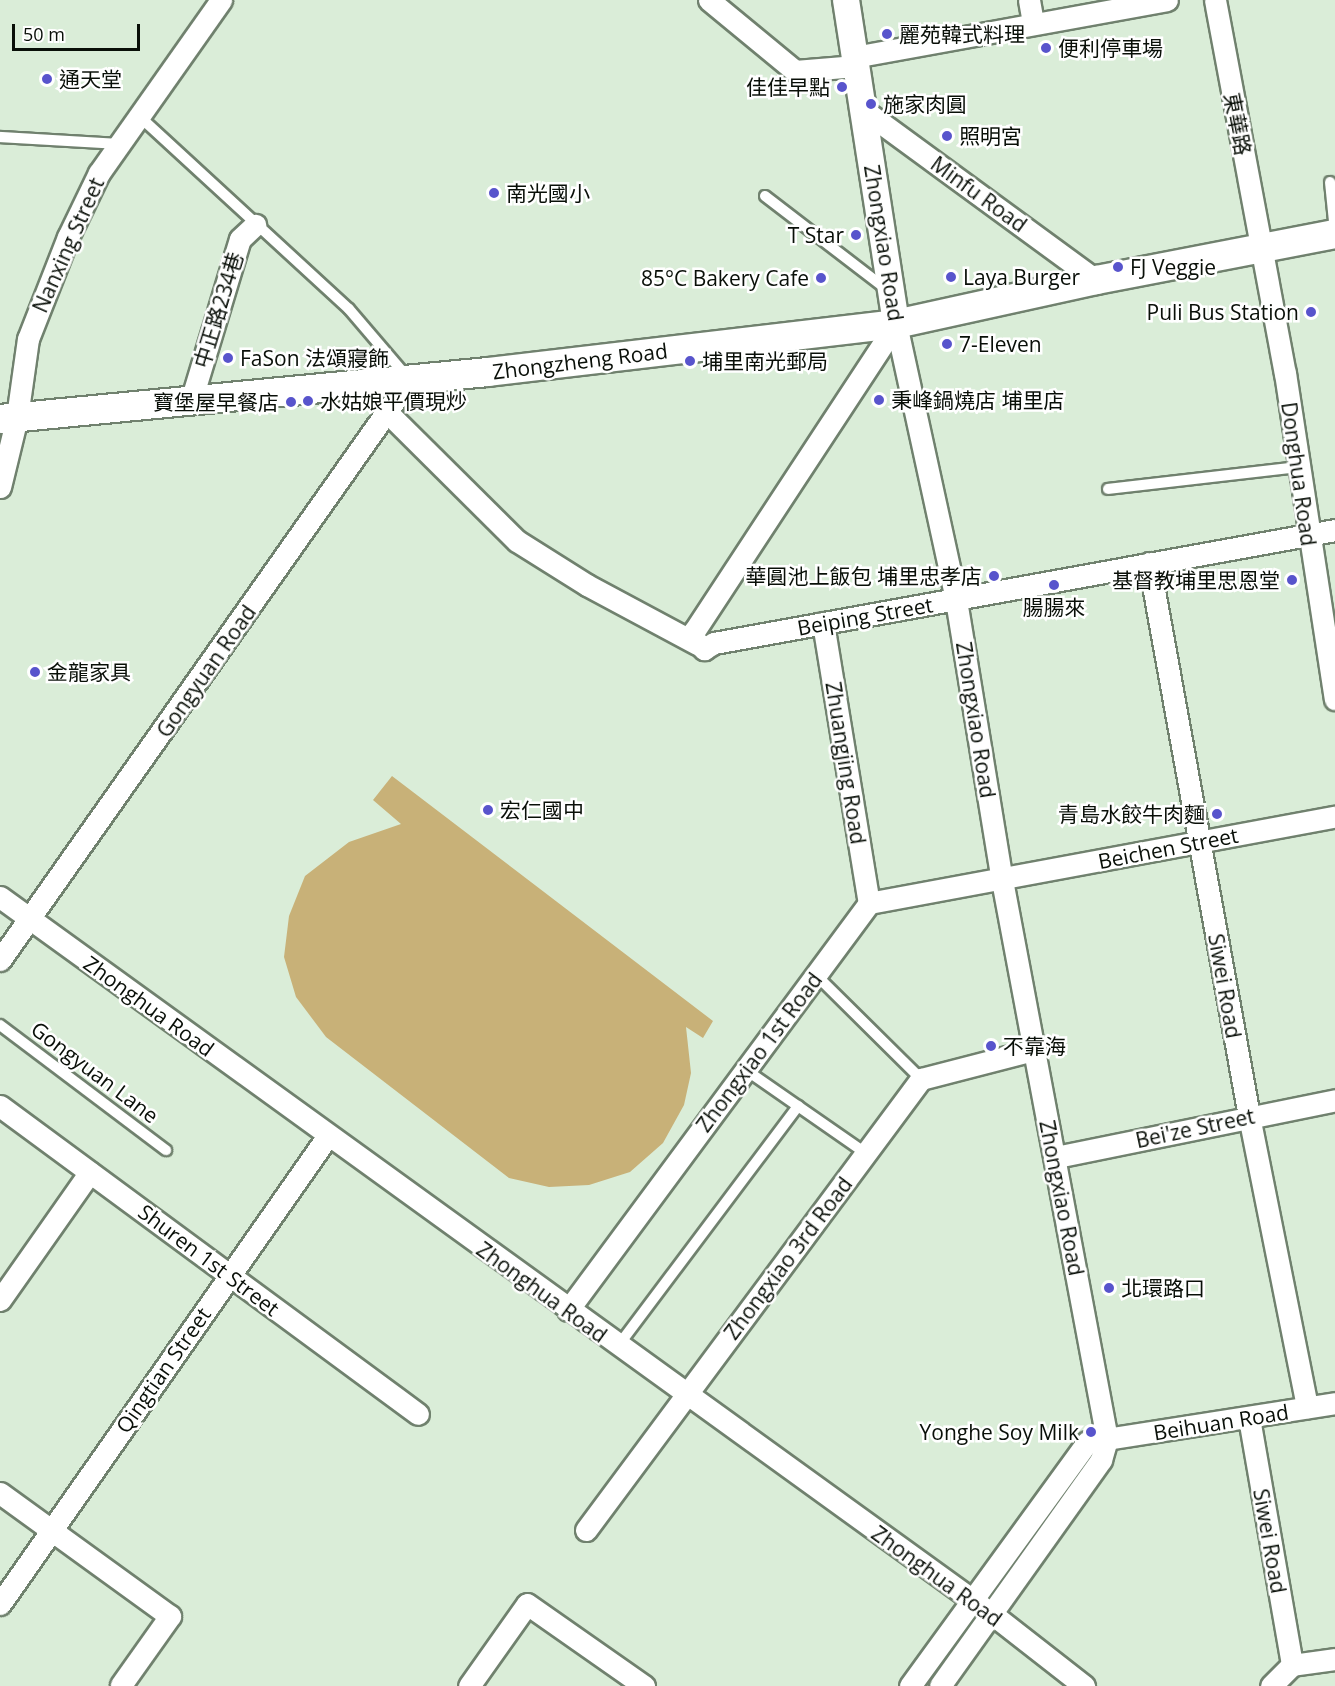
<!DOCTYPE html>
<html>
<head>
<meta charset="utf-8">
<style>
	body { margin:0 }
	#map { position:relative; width:1335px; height:1686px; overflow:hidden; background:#daedd8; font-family:"Open Sans","Noto Sans TC",sans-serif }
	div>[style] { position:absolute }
	.green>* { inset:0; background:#c8b178 }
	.roads { filter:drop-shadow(2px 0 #70816e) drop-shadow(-2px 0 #70816e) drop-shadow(0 2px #70816e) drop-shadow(0 -2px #70816e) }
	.service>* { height:10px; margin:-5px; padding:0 5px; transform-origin:5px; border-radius:5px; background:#fff }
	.minor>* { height:21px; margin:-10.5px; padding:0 10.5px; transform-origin:10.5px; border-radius:10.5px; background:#fff }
	.tertiary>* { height:26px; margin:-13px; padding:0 13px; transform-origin:13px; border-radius:13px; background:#fff }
	.secondary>* { height:28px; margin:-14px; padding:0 14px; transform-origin:14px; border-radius:14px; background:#fff }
	.dots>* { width:16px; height:16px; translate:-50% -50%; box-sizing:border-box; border:3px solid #fff; border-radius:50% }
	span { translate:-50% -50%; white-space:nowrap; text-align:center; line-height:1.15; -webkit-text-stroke:5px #fff; paint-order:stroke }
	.poi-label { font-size:21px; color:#090f08 }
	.left { translate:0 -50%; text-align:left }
	.right { translate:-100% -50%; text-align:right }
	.street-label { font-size:21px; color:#090f08 }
	.scale { position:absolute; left:12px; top:24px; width:128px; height:27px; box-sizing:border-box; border:3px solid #090f08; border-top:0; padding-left:8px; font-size:18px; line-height:21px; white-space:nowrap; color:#090f08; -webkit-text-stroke:4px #fff; paint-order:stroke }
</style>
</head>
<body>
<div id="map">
	<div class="green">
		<i style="clip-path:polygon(392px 776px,713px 1021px,703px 1038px,686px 1027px,691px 1073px,684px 1105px,663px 1143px,630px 1172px,589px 1185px,549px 1187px,509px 1178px,326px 1037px,296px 997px,284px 957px,289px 916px,305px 876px,349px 842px,401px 824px,373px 800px)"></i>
	</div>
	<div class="roads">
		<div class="service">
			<i style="left:139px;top:116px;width:285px;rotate:42.6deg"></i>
			<i style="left:349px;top:309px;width:89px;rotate:49.5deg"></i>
			<i style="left:0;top:137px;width:119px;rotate:3.4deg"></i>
			<i style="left:1330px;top:182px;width:49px;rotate:84.2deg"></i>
			<i style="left:765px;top:196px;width:153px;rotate:37.5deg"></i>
			<i style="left:1108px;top:489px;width:191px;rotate:-6.6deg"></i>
			<i style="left:816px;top:975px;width:148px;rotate:44.7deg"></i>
			<i style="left:0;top:1025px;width:208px;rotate:37deg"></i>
			<i style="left:746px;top:1070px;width:147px;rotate:34.8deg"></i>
			<i style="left:618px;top:1346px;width:300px;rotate:-53.1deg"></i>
		</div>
		<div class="minor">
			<i style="left:709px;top:0;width:112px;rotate:39.5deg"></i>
			<i style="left:795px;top:71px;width:61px;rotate:-4.7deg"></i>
			<i style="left:1029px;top:0;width:23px;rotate:80deg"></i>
			<i style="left:1215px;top:0;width:380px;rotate:79.4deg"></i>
			<i style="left:1285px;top:373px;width:330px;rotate:81.3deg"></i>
			<i style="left:854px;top:57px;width:318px;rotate:-10.3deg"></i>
			<i style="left:862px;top:109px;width:290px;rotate:36.2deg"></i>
			<i style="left:896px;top:324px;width:282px;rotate:77.7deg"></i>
			<i style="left:956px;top:600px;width:284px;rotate:80.7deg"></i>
			<i style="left:1002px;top:880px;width:569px;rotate:79.36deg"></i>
			<i style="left:1107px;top:1439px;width:22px;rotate:106deg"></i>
			<i style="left:1101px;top:1460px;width:277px;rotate:125.5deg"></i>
			<i style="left:896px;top:324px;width:367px;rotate:123.3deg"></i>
			<i style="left:694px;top:631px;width:7px;rotate:98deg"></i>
			<i style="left:693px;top:638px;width:16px;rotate:45deg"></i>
			<i style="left:704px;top:649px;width:12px;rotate:-31deg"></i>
			<i style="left:714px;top:643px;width:631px;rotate:-10.31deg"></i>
			<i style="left:191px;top:401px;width:169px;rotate:-73.2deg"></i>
			<i style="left:240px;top:239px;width:21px;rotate:-43deg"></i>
			<i style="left:389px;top:414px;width:180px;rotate:44.8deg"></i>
			<i style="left:517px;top:541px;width:83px;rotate:32.2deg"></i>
			<i style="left:587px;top:585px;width:125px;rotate:28.2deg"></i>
			<i style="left:0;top:487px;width:72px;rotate:-76.3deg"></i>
			<i style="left:17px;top:417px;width:79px;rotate:-82deg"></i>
			<i style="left:28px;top:339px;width:110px;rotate:-68.6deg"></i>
			<i style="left:68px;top:237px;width:71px;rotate:-64.2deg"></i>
			<i style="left:99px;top:173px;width:212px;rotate:-54.8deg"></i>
			<i style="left:1149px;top:563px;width:562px;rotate:79.75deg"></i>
			<i style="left:1249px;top:1116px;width:297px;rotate:78.7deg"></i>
			<i style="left:823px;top:623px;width:284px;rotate:80.7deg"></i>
			<i style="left:0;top:897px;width:1224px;rotate:35.86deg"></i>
			<i style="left:992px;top:1614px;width:117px;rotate:38deg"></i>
			<i style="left:0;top:960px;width:710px;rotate:-54.81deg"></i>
			<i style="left:0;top:1106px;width:519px;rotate:36.38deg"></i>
			<i style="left:1056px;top:1157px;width:285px;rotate:-11.5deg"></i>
			<i style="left:0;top:1300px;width:156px;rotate:-54.9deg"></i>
			<i style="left:568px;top:1310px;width:506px;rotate:-53.51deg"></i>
			<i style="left:869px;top:903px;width:474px;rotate:-10.5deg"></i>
			<i style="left:1249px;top:1418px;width:251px;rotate:80.1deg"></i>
			<i style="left:0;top:1493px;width:210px;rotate:35.9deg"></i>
			<i style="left:170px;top:1616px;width:85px;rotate:125.4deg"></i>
			<i style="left:586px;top:1530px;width:562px;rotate:-53.4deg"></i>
			<i style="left:921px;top:1079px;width:116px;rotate:-14.5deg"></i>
			<i style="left:0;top:1604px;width:570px;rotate:-55deg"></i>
			<i style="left:469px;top:1686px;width:100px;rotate:-54.7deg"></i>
			<i style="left:527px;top:1604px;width:143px;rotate:35deg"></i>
			<i style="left:910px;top:1686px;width:301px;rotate:-54deg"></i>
			<i style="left:1087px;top:1442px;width:251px;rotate:-8.9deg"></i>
			<i style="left:1271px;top:1686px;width:30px;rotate:-45deg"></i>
			<i style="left:1292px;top:1665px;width:43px;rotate:-7.9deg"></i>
		</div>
		<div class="tertiary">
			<i style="left:846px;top:0;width:328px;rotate:81.2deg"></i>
		</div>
		<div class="secondary">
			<i style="left:0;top:419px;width:490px;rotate:-5.5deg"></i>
			<i style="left:488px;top:372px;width:411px;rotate:-6.7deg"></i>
			<i style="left:896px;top:324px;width:205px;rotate:-12.4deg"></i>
			<i style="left:1096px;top:280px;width:243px;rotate:-10.9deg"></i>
		</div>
	</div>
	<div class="dots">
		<i style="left:887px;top:34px;background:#5854cc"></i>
		<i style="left:1046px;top:48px;background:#5854cc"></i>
		<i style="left:47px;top:79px;background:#5854cc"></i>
		<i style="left:842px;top:87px;background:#5854cc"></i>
		<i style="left:871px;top:104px;background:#5854cc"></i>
		<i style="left:947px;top:136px;background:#5854cc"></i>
		<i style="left:494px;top:193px;background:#5854cc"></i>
		<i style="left:856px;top:235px;background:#5854cc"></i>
		<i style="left:1118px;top:267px;background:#5854cc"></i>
		<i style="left:951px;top:277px;background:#5854cc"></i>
		<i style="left:821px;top:278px;background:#5854cc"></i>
		<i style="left:1311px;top:312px;background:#5854cc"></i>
		<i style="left:947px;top:344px;background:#5854cc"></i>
		<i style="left:228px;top:358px;background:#5854cc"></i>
		<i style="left:690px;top:361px;background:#5854cc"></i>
		<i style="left:879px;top:400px;background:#5854cc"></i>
		<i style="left:308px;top:401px;background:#5854cc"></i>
		<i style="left:291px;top:402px;background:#5854cc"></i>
		<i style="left:994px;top:576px;background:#5854cc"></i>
		<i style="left:1292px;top:580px;background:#5854cc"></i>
		<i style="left:1054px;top:585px;background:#5854cc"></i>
		<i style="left:35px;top:672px;background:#5854cc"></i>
		<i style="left:488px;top:810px;background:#5854cc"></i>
		<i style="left:1217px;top:814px;background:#5854cc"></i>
		<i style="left:991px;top:1046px;background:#5854cc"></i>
		<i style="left:1109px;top:1288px;background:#5854cc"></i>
		<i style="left:1091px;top:1432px;background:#5854cc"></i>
	</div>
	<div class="poi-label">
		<span class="left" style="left:899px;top:34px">麗苑韓式料理</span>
		<span class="left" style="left:1058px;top:48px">便利停車場</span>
		<span class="left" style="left:59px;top:79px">通天堂</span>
		<span class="right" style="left:830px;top:87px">佳佳早點</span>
		<span class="left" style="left:883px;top:104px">施家肉圓</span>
		<span class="left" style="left:959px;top:136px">照明宮</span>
		<span class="left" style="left:506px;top:193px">南光國小</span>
		<span class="right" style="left:844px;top:235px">T Star</span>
		<span class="left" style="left:1130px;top:267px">FJ Veggie</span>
		<span class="left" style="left:963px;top:277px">Laya Burger</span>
		<span class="right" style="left:809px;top:278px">85°C Bakery Cafe</span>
		<span class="right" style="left:1299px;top:312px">Puli Bus Station</span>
		<span class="left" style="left:959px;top:344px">7-Eleven</span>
		<span class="left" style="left:240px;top:358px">FaSon 法頌寢飾</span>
		<span class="left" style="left:702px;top:361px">埔里南光郵局</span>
		<span class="left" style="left:891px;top:400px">秉峰鍋燒店 埔里店</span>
		<span class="left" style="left:320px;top:401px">水姑娘平價現炒</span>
		<span class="right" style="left:279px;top:402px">寶堡屋早餐店</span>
		<span class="right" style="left:982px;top:576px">華圓池上飯包 埔里忠孝店</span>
		<span class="right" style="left:1280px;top:580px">基督教埔里思恩堂</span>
		<span style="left:1054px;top:607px">腸腸來</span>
		<span class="left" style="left:47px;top:672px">金龍家具</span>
		<span class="left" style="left:500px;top:810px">宏仁國中</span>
		<span class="right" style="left:1205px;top:814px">青島水餃牛肉麵</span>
		<span class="left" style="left:1003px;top:1046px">不靠海</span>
		<span class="left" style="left:1121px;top:1288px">北環路口</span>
		<span class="right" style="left:1079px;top:1432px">Yonghe Soy Milk</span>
	</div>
	<div class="street-label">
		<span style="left:1238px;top:124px;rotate:79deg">東華路</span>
		<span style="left:979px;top:194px;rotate:36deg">Minfu Road</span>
		<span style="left:884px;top:243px;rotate:81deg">Zhongxiao Road</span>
		<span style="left:68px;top:245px;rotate:-66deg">Nanxing Street</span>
		<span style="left:218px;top:310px;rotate:-73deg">中正路234巷</span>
		<span style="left:580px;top:361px;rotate:-7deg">Zhongzheng Road</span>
		<span style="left:1299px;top:474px;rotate:82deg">Donghua Road</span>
		<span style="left:865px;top:616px;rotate:-10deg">Beiping Street</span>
		<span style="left:206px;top:671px;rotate:-55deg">Gongyuan Road</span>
		<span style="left:976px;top:720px;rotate:81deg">Zhongxiao Road</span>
		<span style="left:846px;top:763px;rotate:81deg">Zhuangjing Road</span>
		<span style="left:1168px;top:848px;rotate:-11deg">Beichen Street</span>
		<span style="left:1225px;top:986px;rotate:80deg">Siwei Road</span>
		<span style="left:149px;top:1006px;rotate:36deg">Zhonghua Road</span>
		<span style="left:759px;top:1052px;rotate:-53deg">Zhongxiao 1st Road</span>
		<span style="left:95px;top:1072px;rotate:37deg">Gongyuan Lane</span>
		<span style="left:1195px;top:1128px;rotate:-12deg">Bei'ze Street</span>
		<span style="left:1062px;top:1198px;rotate:79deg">Zhongxiao Road</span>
		<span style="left:788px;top:1258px;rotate:-53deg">Zhongxiao 3rd Road</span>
		<span style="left:209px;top:1260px;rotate:37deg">Shuren 1st Street</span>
		<span style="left:542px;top:1292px;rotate:36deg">Zhonghua Road</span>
		<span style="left:163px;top:1370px;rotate:-55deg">Qingtian Street</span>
		<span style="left:1221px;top:1422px;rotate:-9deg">Beihuan Road</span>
		<span style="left:1270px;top:1541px;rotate:80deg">Siwei Road</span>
		<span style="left:937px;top:1576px;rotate:36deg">Zhonghua Road</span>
	</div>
	<div class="scale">50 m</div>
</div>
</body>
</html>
